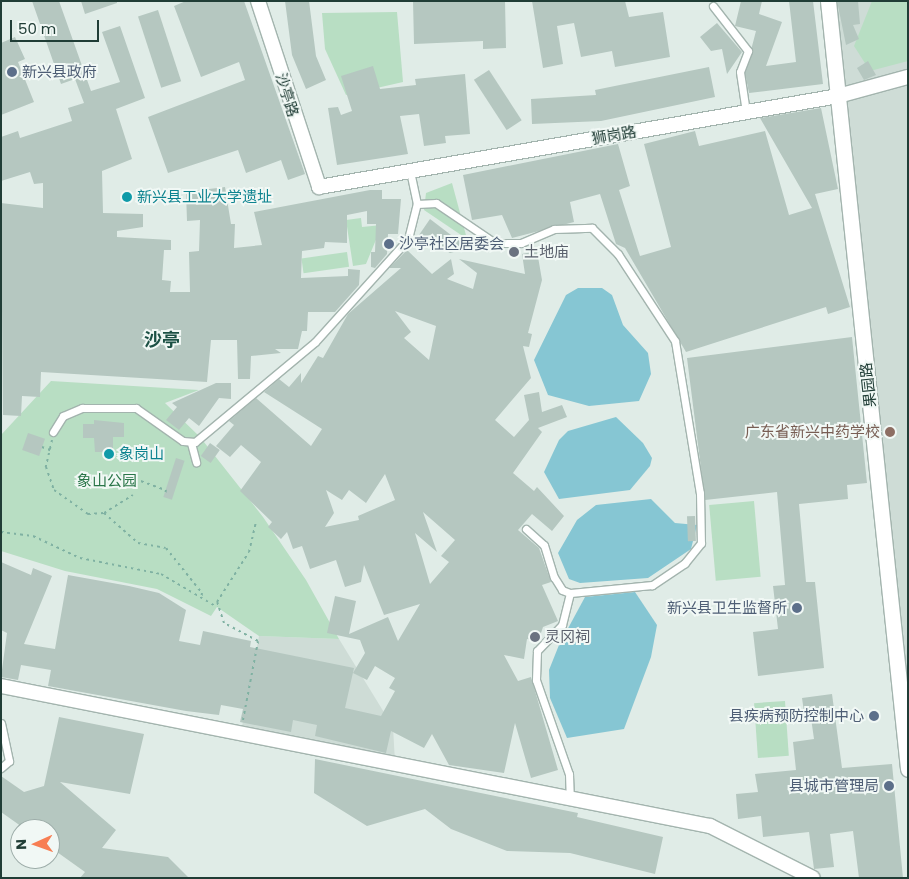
<!DOCTYPE html>
<html>
<head>
<meta charset="utf-8">
<style>
	body { margin:0 }
	#map { position:relative; width:909px; height:879px; overflow:hidden; background:#e0ece7; font-family:Poppins,"Noto Sans SC",sans-serif }
	div>[style] { position:absolute }
	.built>* { inset:0; background:#cedcd6 }
	.green>* { inset:0; background:#b8dec3; transform-origin:0 0 }
	.water>* { inset:0; background:#86c6d3 }
	.building>* { inset:0; background:#b5c7c0; transform-origin:0 0 }
	.path>* { height:2px; margin-top:-1px; transform-origin:0; background:repeating-linear-gradient(90deg,#7fb1a2 0 2.5px,transparent 0 6.5px) }
	.roads { filter:drop-shadow(1px 0 #a3b4ae) drop-shadow(-1px 0 #a3b4ae) drop-shadow(0 1px #a3b4ae) drop-shadow(0 -1px #a3b4ae) }
	.service>* { height:7px; margin:-3.5px; padding:0 3.5px; transform-origin:3.5px; border-radius:3.5px; background:#fff }
	.minor>* { height:14px; margin:-7px; padding:0 7px; transform-origin:7px; border-radius:7px; background:#fff }
	.tertiary>* { height:15px; margin:-7.5px; padding:0 7.5px; transform-origin:7.5px; border-radius:7.5px; background:#fff }
	.dots>* { width:14px; height:14px; translate:-50% -50%; box-sizing:border-box; border:2px solid #f1f8f5; border-radius:50% }
	span { translate:-50% -50%; white-space:nowrap; text-align:center; line-height:1.15; -webkit-text-stroke:4px #f1f8f5; paint-order:stroke }
	.service-label { font-size:15px; color:#4e5e75 }
	.left { translate:0 -50%; text-align:left }
	.right { translate:-100% -50%; text-align:right }
	.street-label { font-size:15px; color:#203d36 }
	.culture-label { font-size:15px; color:#0d838f }
	.worship-label { font-size:15px; color:#5b616d }
	.education-label { font-size:15px; color:#785e54 }
	.park-label { font-size:15px; color:#297548 }
	.quarter-label { font-size:18px; color:#1b5044; font-weight:700 }
	.frame { position:absolute; inset:0; border:2px solid #203d36; pointer-events:none }
	.north { position:absolute; left:10px; top:819px; width:50px; height:50px; box-sizing:border-box; background:#f1f8f5; border:1px solid #9dada9; border-radius:50%; rotate:268deg; font-size:14px; font-weight:700; line-height:20px; text-align:center; color:#203d36 }
	.north::after { content:''; display:block; margin:auto; width:18px; height:22px; background:#f77e53; clip-path:polygon(50% 0,100% 100%,50% 72%,0 100%) }
	.scale { position:absolute; left:10px; top:20px; width:89px; height:22px; box-sizing:border-box; border:2px solid #203d36; border-top:0; padding-left:6px; font-size:15px; line-height:18px; white-space:nowrap; color:#203d36; -webkit-text-stroke:4px #f1f8f5; paint-order:stroke }
</style>
</head>
<body>
<div id="map">
	<div class="built">
		<i style="clip-path:polygon(828px 1px,908px 1px,908px 769px)"></i>
		<i style="clip-path:polygon(259px 636px,339px 639px,393px 727px,395px 762px,241px 732px)"></i>
	</div>
	<div class="green">
		<i style="clip-path:polygon(872px 1px,908px 1px,908px 61px,870px 71px,854px 46px)"></i>
		<i style="clip-path:polygon(397px 12px,403px 82px,346px 95px,325px 49px,322px 13px)"></i>
		<i style="clip-path:polygon(452px 183px,467px 239px,424px 210px,426px 193px)"></i>
		<i style="clip-path:polygon(361px 218px,362px 227px,382px 225px,366px 264px,353px 266px,346px 220px)"></i>
		<i style="left:347px;top:252px;width:15px;height:46px;rotate:82deg"></i>
		<i style="clip-path:polygon(51px 381px,199px 390px,165px 403px,200px 437px,263px 517px,306px 580px,339px 639px,259px 636px,217px 607px,211px 616px,157px 589px,65px 571px,1px 551px,1px 435px)"></i>
		<i style="left:754px;top:501px;width:76px;height:45px;rotate:85deg"></i>
		<i style="left:785px;top:701px;width:55px;height:31px;rotate:86deg"></i>
	</div>
	<div class="water">
		<i style="clip-path:polygon(578px 288px,602px 288px,612px 295px,623px 325px,648px 353px,651px 374px,639px 401px,589px 406px,548px 395px,534px 360px,566px 295px)"></i>
		<i style="clip-path:polygon(616px 417px,643px 443px,652px 458px,650px 466px,630px 490px,559px 499px,544px 472px,559px 440px,568px 431px)"></i>
		<i style="clip-path:polygon(651px 499px,675px 523px,697px 525px,691px 549px,648px 578px,580px 583px,569px 579px,558px 553px,577px 520px,596px 505px)"></i>
		<i style="clip-path:polygon(635px 592px,657px 625px,651px 657px,624px 729px,567px 738px,550px 698px,549px 670px,559px 645px,585px 597px)"></i>
	</div>
	<div class="building">
		<i style="clip-path:polygon(32px 1px,59px 1px,91px 91px,120px 82px,102px 32px,120px 26px,145px 98px,116px 109px,132px 159px,102px 171px,103px 213px,143px 214px,143px 227px,117px 231px,117px 237px,171px 240px,171px 250px,164px 250px,162px 280px,171px 281px,170px 292px,190px 292px,189px 252px,199px 251px,200px 220px,187px 221px,186px 192px,225px 187px,231px 224px,235px 224px,234px 248px,262px 245px,254px 212px,370px 190px,382px 190px,382px 199px,401px 199px,398px 234px,388px 234px,387px 254px,375px 268px,371px 267px,371px 252px,375px 252px,376px 224px,367px 224px,367px 211px,347px 215px,347px 243px,325px 242px,324px 248px,302px 251px,301px 278px,348px 276px,348px 269px,360px 270px,359px 285px,335px 312px,308px 312px,307px 331px,302px 331px,298px 349px,275px 349px,281px 353px,251px 356px,250px 379px,238px 379px,237px 340px,211px 340px,207px 382px,41px 372px,40px 397px,22px 396px,21px 416px,3px 415px,1px 203px,43px 208px,43px 183px,34px 184px,30px 172px,1px 181px,1px 137px,18px 131px,20px 138px,72px 121px,68px 108px,84px 103px,75px 79px,61px 84px)"></i>
		<i style="clip-path:polygon(81px 1px,117px 1px,117px 3px,85px 14px)"></i>
		<i style="clip-path:polygon(186px 1px,244px 1px,305px 174px,288px 180px,281px 160px,246px 173px,238px 150px,168px 173px,148px 117px,245px 80px,239px 62px,201px 77px,174px 6px)"></i>
		<i style="clip-path:polygon(285px 1px,309px 1px,316px 56px,326px 80px,306px 89px,292px 55px)"></i>
		<i style="clip-path:polygon(413px 1px,505px 1px,506px 48px,483px 49px,483px 41px,414px 44px)"></i>
		<i style="clip-path:polygon(532px 1px,625px 1px,629px 17px,663px 12px,670px 57px,615px 67px,612px 51px,581px 57px,574px 23px,557px 26px,563px 64px,543px 68px)"></i>
		<i style="clip-path:polygon(741px 1px,762px 1px,759px 14px,782px 22px,766px 66px,796px 62px,789px 1px,813px 1px,823px 84px,749px 93px,745px 73px,756px 31px,735px 26px)"></i>
		<i style="clip-path:polygon(837px 1px,858px 1px,860px 24px,853px 25px,859px 39px,846px 45px)"></i>
		<i style="left:158px;top:10px;width:75px;height:21px;rotate:72deg"></i>
		<i style="clip-path:polygon(717px 23px,742px 52px,727px 74px,722px 49px,711px 51px,700px 37px)"></i>
		<i style="clip-path:polygon(15px 37px,25px 59px,18px 62px,34px 102px,1px 115px,1px 43px)"></i>
		<i style="clip-path:polygon(868px 61px,876px 75px,864px 80px,857px 68px)"></i>
		<i style="clip-path:polygon(373px 66px,380px 89px,416px 85px,415px 79px,465px 74px,470px 134px,445px 136px,446px 143px,424px 146px,419px 114px,400px 116px,408px 154px,337px 165px,328px 108px,338px 107px,341px 115px,352px 111px,341px 76px)"></i>
		<i style="clip-path:polygon(709px 67px,715px 97px,601px 121px,532px 124px,531px 99px,596px 95px,595px 90px)"></i>
		<i style="left:489px;top:70px;width:60px;height:18px;rotate:57deg"></i>
		<i style="clip-path:polygon(821px 108px,838px 189px,815px 194px,850px 307px,828px 314px,826px 307px,686px 352px,625px 248px,616px 244px,600px 194px,570px 202px,574px 222px,512px 238px,502px 215px,472px 220px,463px 175px,618px 144px,630px 186px,619px 190px,640px 256px,671px 247px,644px 144px,695px 131px,699px 146px,765px 131px,789px 215px,812px 208px,760px 118px)"></i>
		<i style="clip-path:polygon(430px 219px,451px 235px,469px 248px,450px 253px,419px 235px)"></i>
		<i style="clip-path:polygon(evenodd,407px 250px,432px 274px,451px 259px,454px 274px,447px 279px,473px 289px,477px 273px,459px 259px,525px 274px,522px 254px,537px 251px,542px 280px,528px 333px,532px 334px,529px 347px,523px 346px,531px 378px,495px 420px,514px 437px,529px 420px,524px 395px,539px 392px,542px 412px,562px 405px,567px 417px,538px 428px,542px 432px,513px 473px,534px 491px,537px 487px,564px 516px,552px 531px,532px 514px,518px 530px,539px 548px,551px 582px,542px 585px,558px 621px,543px 627px,538px 642px,527px 639px,524px 659px,504px 655px,518px 681px,531px 677px,558px 770px,531px 778px,515px 723px,504px 773px,449px 765px,432px 734px,424px 748px,391px 731px,386px 753px,315px 736px,317px 725px,293px 720px,291px 732px,240px 722px,243px 709px,221px 705px,219px 715px,186px 711px,48px 686px,51px 670px,21px 665px,18px 680px,1px 677px,7px 633px,1px 630px,1px 562px,31px 575px,33px 568px,52px 576px,24px 644px,55px 649px,68px 575px,129px 586px,159px 593px,186px 610px,179px 641px,200px 645px,203px 631px,251px 641px,250px 647px,354px 668px,345px 708px,381px 716px,395px 691px,389px 688px,395px 678px,375px 666px,367px 680px,353px 673px,365px 653px,360px 640px,327px 633px,335px 596px,356px 601px,349px 634px,388px 617px,398px 641px,420px 604px,384px 615px,364px 565px,361px 582px,345px 587px,336px 560px,310px 569px,302px 546px,293px 549px,287px 532px,281px 539px,268px 527px,272px 522px,240px 491px,261px 462px,241px 445px,230px 457px,216px 446px,234px 425px,229px 421px,256px 398px,311px 446px,322px 429px,264px 392px,279px 379px,289px 387px,301px 373px,301px 383px,318px 356px,323px 358px,348px 314px,401px 268px,389px 268px,407px 250px,395px 311px,436px 326px,429px 360px,404px 338px,411px 332px,395px 311px,407px 250px,385px 474px,395px 500px,358px 516px,359px 520px,325px 527px,334px 513px,326px 490px,342px 500px,349px 490px,366px 503px,385px 474px,407px 250px,423px 512px,455px 540px,441px 556px,449px 562px,430px 584px,415px 533px,437px 552px,423px 512px)"></i>
		<i style="clip-path:polygon(852px 337px,867px 483px,847px 485px,848px 499px,799px 504px,806px 582px,815px 582px,824px 668px,758px 676px,753px 632px,778px 629px,773px 586px,785px 585px,777px 492px,705px 500px,687px 358px)"></i>
		<i style="clip-path:polygon(216px 383px,231px 383px,231px 399px,219px 398px,199px 426px,189px 418px,179px 430px,166px 420px,177px 407px,172px 403px)"></i>
		<i style="clip-path:polygon(94px 420px,124px 423px,124px 437px,113px 437px,113px 452px,95px 452px,94px 438px,83px 438px,83px 424px,94px 424px)"></i>
		<i style="left:28px;top:433px;width:18px;height:18px;rotate:19deg"></i>
		<i style="left:210px;top:443px;width:12px;height:16px;rotate:35deg"></i>
		<i style="left:176px;top:458px;width:9px;height:41px;rotate:18deg"></i>
		<i style="left:695px;top:516px;width:25px;height:8px;rotate:88deg"></i>
		<i style="clip-path:polygon(832px 694px,842px 768px,892px 764px,903px 878px,859px 878px,853px 831px,830px 834px,834px 867px,814px 869px,809px 832px,763px 837px,761px 816px,738px 819px,736px 794px,758px 792px,755px 774px,796px 770px,793px 742px,814px 739px,810px 711px,804px 712px,802px 698px)"></i>
		<i style="clip-path:polygon(59px 717px,144px 734px,130px 794px,60px 782px,116px 830px,102px 848px,168px 857px,189px 878px,80px 878px,85px 872px,50px 847px,50px 829px,25px 829px,1px 812px,1px 776px,24px 792px,44px 786px)"></i>
		<i style="clip-path:polygon(315px 759px,578px 813px,577px 817px,663px 837px,655px 874px,570px 853px,507px 851px,451px 829px,425px 809px,367px 826px,314px 793px)"></i>
	</div>
	<div class="path">
		<i style="left:52px;top:440px;width:28px;rotate:103deg"></i>
		<i style="left:46px;top:467px;width:24px;rotate:71deg"></i>
		<i style="left:54px;top:490px;width:42px;rotate:35.2deg"></i>
		<i style="left:88px;top:514px;width:16px;rotate:-4deg"></i>
		<i style="left:104px;top:513px;width:45px;rotate:41.4deg"></i>
		<i style="left:138px;top:543px;width:28px;rotate:10deg"></i>
		<i style="left:166px;top:548px;width:58px;rotate:51.3deg"></i>
		<i style="left:202px;top:593px;width:6px;rotate:99deg"></i>
		<i style="left:42px;top:447px;width:9px;rotate:21deg"></i>
		<i style="left:135px;top:479px;width:33px;rotate:20deg"></i>
		<i style="left:166px;top:490px;width:4px;rotate:104deg"></i>
		<i style="left:104px;top:513px;width:34px;rotate:-32deg"></i>
		<i style="left:1px;top:532px;width:32px;rotate:7deg"></i>
		<i style="left:33px;top:536px;width:52px;rotate:25.1deg"></i>
		<i style="left:80px;top:558px;width:83px;rotate:11.2deg"></i>
		<i style="left:161px;top:574px;width:65px;rotate:30.5deg"></i>
		<i style="left:243px;top:720px;width:80px;rotate:-79.2deg"></i>
		<i style="left:258px;top:641px;width:38px;rotate:-152deg"></i>
		<i style="left:224px;top:623px;width:22px;rotate:-108deg"></i>
		<i style="left:217px;top:602px;width:59px;rotate:-57.4deg"></i>
		<i style="left:249px;top:552px;width:32px;rotate:-77deg"></i>
	</div>
	<div class="roads">
		<div class="service">
			<i style="left:713px;top:6px;width:57px;rotate:52.1deg"></i>
			<i style="left:748px;top:51px;width:22px;rotate:111deg"></i>
			<i style="left:740px;top:72px;width:40px;rotate:81.5deg"></i>
			<i style="left:417px;top:204px;width:19px;rotate:-3deg"></i>
			<i style="left:436px;top:203px;width:71px;rotate:34.1deg"></i>
			<i style="left:495px;top:243px;width:26px"></i>
			<i style="left:521px;top:243px;width:36px;rotate:-23deg"></i>
			<i style="left:554px;top:229px;width:38px;rotate:-2deg"></i>
			<i style="left:592px;top:228px;width:37px;rotate:45deg"></i>
			<i style="left:618px;top:254px;width:104px;rotate:56.8deg"></i>
			<i style="left:675px;top:341px;width:154px;rotate:80.7deg"></i>
			<i style="left:700px;top:493px;width:50px;rotate:88.9deg"></i>
			<i style="left:701px;top:543px;width:26px;rotate:129deg"></i>
			<i style="left:685px;top:563px;width:40px;rotate:146deg"></i>
			<i style="left:652px;top:585px;width:82px;rotate:174.4deg"></i>
			<i style="left:570px;top:593px;width:33px;rotate:104deg"></i>
			<i style="left:562px;top:625px;width:36px;rotate:134deg"></i>
			<i style="left:537px;top:651px;width:29px;rotate:92deg"></i>
			<i style="left:536px;top:680px;width:100px;rotate:70.7deg"></i>
			<i style="left:569px;top:774px;width:23px;rotate:88deg"></i>
			<i style="left:53px;top:432px;width:19px;rotate:-58deg"></i>
			<i style="left:63px;top:416px;width:21px;rotate:-23deg"></i>
			<i style="left:82px;top:408px;width:54px"></i>
			<i style="left:136px;top:408px;width:57px;rotate:35.1deg"></i>
			<i style="left:183px;top:441px;width:12px;rotate:5deg"></i>
			<i style="left:195px;top:442px;width:156px;rotate:-39.8deg"></i>
			<i style="left:315px;top:342px;width:139px;rotate:-47.9deg"></i>
			<i style="left:408px;top:239px;width:36px;rotate:-76deg"></i>
			<i style="left:417px;top:204px;width:34px;rotate:-102deg"></i>
			<i style="left:191px;top:443px;width:20px;rotate:75deg"></i>
			<i style="left:526px;top:529px;width:24px;rotate:42deg"></i>
			<i style="left:544px;top:545px;width:34px;rotate:73deg"></i>
			<i style="left:554px;top:577px;width:15px;rotate:58deg"></i>
			<i style="left:562px;top:590px;width:9px;rotate:21deg"></i>
			<i style="left:1px;top:723px;width:39px;rotate:78deg"></i>
			<i style="left:9px;top:761px;width:11px;rotate:139deg"></i>
		</div>
		<div class="minor">
			<i style="left:258px;top:1px;width:196px;rotate:71.8deg"></i>
			<i style="left:319px;top:187px;width:527px;rotate:-9.94deg"></i>
			<i style="left:838px;top:96px;width:73px;rotate:-15.2deg"></i>
			<i style="left:1px;top:686px;width:723px;rotate:11.17deg"></i>
			<i style="left:710px;top:826px;width:115px;rotate:26.8deg"></i>
		</div>
		<div class="tertiary">
			<i style="left:828px;top:1px;width:772px;rotate:84.05deg"></i>
		</div>
	</div>
	<div class="dots">
		<i style="left:12px;top:72px;background:#5c6f8a"></i>
		<i style="left:127px;top:197px;background:#0f9aa8"></i>
		<i style="left:389px;top:244px;background:#5c6f8a"></i>
		<i style="left:514px;top:252px;background:#6b7280"></i>
		<i style="left:890px;top:432px;background:#8d6e63"></i>
		<i style="left:109px;top:454px;background:#0f9aa8"></i>
		<i style="left:797px;top:608px;background:#5c6f8a"></i>
		<i style="left:535px;top:637px;background:#6b7280"></i>
		<i style="left:874px;top:716px;background:#5c6f8a"></i>
		<i style="left:889px;top:786px;background:#5c6f8a"></i>
	</div>
	<div class="service-label">
		<span class="left" style="left:22px;top:72px">新兴县政府</span>
		<span class="left" style="left:399px;top:244px">沙亭社区居委会</span>
		<span class="right" style="left:787px;top:608px">新兴县卫生监督所</span>
		<span class="right" style="left:864px;top:716px">县疾病预防控制中心</span>
		<span class="right" style="left:879px;top:786px">县城市管理局</span>
	</div>
	<div class="street-label">
		<span style="left:287px;top:95px;rotate:72deg">沙亭路</span>
		<span style="left:614px;top:135px;rotate:-10deg">狮岗路</span>
		<span style="left:868px;top:385px;rotate:-96deg">果园路</span>
	</div>
	<div class="culture-label">
		<span class="left" style="left:137px;top:197px">新兴县工业大学遗址</span>
		<span class="left" style="left:119px;top:454px">象岗山</span>
	</div>
	<div class="worship-label">
		<span class="left" style="left:524px;top:252px">土地庙</span>
		<span class="left" style="left:545px;top:637px">灵冈祠</span>
	</div>
	<div class="education-label">
		<span class="right" style="left:880px;top:432px">广东省新兴中药学校</span>
	</div>
	<div class="park-label">
		<span style="left:107px;top:481px">象山公园</span>
	</div>
	<div class="quarter-label">
		<span style="left:162px;top:340px">沙亭</span>
	</div>
	<div class="frame"></div>
	<div class="north">N</div>
	<div class="scale">50 m</div>
</div>
</body>
</html>
